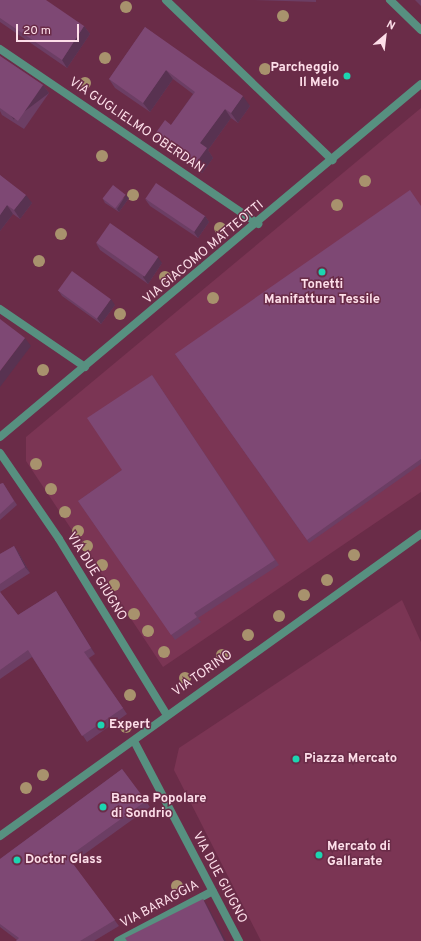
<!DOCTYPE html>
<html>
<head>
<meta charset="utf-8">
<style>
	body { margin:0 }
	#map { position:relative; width:421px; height:941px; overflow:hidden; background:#6a2c48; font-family:Overpass,sans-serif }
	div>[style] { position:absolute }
	.built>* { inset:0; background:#7b3554 }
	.service>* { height:8px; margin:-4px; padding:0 4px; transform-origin:4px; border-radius:4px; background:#579080 }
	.minor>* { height:8px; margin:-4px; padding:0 4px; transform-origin:4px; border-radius:4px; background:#579080 }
	.tertiary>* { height:8px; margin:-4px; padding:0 4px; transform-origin:4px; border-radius:4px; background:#579080 }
	.trees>* { width:12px; height:12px; margin:-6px; border-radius:50%; background:#a8926d }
	.wall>* { inset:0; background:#6c3e64 }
	.shaded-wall>* { inset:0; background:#583251; transform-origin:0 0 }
	.building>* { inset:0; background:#7e4874; transform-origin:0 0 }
	.dots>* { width:11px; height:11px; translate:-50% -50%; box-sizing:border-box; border:2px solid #6a2c48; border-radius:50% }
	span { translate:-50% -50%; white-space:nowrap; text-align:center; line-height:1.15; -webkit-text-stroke:3px #6a2c48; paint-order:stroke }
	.poi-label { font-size:13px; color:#fddee9; font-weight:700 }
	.right { translate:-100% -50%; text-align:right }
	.left { translate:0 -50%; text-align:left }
	.street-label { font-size:13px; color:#fddee9 }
	.north { position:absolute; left:365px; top:16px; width:40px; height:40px; -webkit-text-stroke:3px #6a2c48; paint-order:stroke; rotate:28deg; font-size:11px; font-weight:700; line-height:16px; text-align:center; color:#fddee9 }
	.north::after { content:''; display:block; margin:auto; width:14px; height:18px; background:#fddee9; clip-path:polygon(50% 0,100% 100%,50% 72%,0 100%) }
	.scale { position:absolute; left:16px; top:24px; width:63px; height:18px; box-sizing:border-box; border:2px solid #fddee9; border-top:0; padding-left:5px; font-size:12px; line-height:14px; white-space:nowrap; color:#fddee9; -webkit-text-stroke:3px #6a2c48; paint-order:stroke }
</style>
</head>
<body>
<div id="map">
	<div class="built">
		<i style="clip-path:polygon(421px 108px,421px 492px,163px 667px,26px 461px,26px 437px)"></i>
		<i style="clip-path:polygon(402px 600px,421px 642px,421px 941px,261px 941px,174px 770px,179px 748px)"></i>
	</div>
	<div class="service">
		<i style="left:166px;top:0;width:231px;rotate:43.9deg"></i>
		<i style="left:390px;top:0;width:43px;rotate:44.1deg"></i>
	</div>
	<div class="minor">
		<i style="left:0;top:49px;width:312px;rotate:34.1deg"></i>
		<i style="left:0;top:309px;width:103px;rotate:34.3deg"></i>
		<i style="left:0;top:437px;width:549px;rotate:-39.98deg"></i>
		<i style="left:0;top:453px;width:104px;rotate:55.5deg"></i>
		<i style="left:59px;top:539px;width:206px;rotate:58.5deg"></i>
		<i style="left:134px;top:741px;width:226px;rotate:62.3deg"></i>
		<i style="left:118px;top:941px;width:107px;rotate:-27.8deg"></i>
	</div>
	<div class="tertiary">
		<i style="left:0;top:836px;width:518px;rotate:-35.65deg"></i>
	</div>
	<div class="trees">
		<i style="left:126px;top:7px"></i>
		<i style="left:283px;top:16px"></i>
		<i style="left:105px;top:58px"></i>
		<i style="left:265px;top:69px"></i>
		<i style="left:85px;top:83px"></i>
		<i style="left:102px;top:156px"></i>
		<i style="left:365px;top:181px"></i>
		<i style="left:133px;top:195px"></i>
		<i style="left:337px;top:205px"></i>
		<i style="left:220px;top:228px"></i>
		<i style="left:61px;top:234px"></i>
		<i style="left:39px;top:261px"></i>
		<i style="left:165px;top:277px"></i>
		<i style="left:213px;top:298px"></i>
		<i style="left:120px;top:314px"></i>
		<i style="left:43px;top:370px"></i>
		<i style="left:36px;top:464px"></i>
		<i style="left:51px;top:489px"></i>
		<i style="left:65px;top:512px"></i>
		<i style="left:78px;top:531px"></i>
		<i style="left:87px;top:546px"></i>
		<i style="left:354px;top:555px"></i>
		<i style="left:102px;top:565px"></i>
		<i style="left:327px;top:580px"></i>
		<i style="left:114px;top:585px"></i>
		<i style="left:304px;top:595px"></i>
		<i style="left:134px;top:614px"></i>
		<i style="left:279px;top:616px"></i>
		<i style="left:148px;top:631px"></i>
		<i style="left:248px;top:635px"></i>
		<i style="left:164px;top:652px"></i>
		<i style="left:222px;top:655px"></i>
		<i style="left:185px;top:678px"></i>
		<i style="left:130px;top:695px"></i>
		<i style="left:126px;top:727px"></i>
		<i style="left:43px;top:775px"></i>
		<i style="left:26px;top:788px"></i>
		<i style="left:177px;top:886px"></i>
	</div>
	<div class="wall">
		<i style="clip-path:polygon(0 0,84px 26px,90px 34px,67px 68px,0 22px)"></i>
		<i style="clip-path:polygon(254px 0,316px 0,316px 2px)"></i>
		<i style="clip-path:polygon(415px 0,421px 0,421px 6px)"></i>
		<i style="clip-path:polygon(145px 27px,250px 106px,238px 123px,231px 118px,208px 150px,213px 158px,202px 173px,162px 144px,155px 134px,171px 125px,193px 94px,173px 79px,150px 112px,115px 88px,109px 79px)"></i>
		<i style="clip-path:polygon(0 56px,43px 85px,49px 93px,24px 129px,2px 115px,0 111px)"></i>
		<i style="clip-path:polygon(0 175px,32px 203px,20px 219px,13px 214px,0 231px)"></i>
		<i style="clip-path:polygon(129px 198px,119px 212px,105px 203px,103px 199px)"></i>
		<i style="clip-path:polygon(145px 199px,205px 216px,209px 222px,198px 238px,150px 206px)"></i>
		<i style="clip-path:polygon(421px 206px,421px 464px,309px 543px,175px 354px)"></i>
		<i style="clip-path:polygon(96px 243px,162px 263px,148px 284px,100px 250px)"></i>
		<i style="clip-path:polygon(58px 290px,115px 305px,101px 324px,62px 296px)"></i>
		<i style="clip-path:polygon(152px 375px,279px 565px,198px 618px,201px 622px,175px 640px,78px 501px,122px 470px)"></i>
		<i style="clip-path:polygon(3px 483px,17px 505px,0 520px,0 484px)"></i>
		<i style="clip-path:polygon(14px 546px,18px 552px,30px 573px,0 592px,18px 615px,56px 591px,95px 654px,89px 658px,127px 714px,87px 742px,32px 657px,0 679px,0 554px)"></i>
		<i style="clip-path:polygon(122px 769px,150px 807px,72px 863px,119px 926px,94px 941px,16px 941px,17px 940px,0 927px,0 859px)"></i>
	</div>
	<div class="shaded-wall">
		<i style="clip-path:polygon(84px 26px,90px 34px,67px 68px,62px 60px)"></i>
		<i style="clip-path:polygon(166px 70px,173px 79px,150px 112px,143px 103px)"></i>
		<i style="left:43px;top:85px;width:10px;height:44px;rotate:53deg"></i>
		<i style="clip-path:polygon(243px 96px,250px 106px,238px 123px,231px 113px)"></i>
		<i style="clip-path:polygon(225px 109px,231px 118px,208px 150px,213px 158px,202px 173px,196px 163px,200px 143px)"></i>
		<i style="clip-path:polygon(26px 195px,32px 203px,20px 219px,14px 210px)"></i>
		<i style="clip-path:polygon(126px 195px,129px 198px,119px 212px,117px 209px)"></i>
		<i style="clip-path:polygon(7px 205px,13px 214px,0 231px,0 215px)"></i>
		<i style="clip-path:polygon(205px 216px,209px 222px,198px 238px,194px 232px)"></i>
		<i style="clip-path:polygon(158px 257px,162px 263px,148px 284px,143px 277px)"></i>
		<i style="clip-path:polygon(111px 299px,115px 305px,101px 324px,97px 318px)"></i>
		<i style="clip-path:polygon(25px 338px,31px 346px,0 387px,0 371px)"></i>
		<i style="clip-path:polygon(14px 546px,18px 552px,30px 573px,25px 567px)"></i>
		<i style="clip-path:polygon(56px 591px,60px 597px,95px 654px,91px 648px)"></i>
		<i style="clip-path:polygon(203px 899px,207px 905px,226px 941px,224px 941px)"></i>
	</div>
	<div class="building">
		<i style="clip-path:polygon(0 0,46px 0,84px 26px,62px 60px,0 18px)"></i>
		<i style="clip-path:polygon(145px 27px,243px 96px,231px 113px,225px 109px,200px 143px,207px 148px,196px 163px,155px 134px,165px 120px,171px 125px,195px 92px,166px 70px,143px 103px,109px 79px)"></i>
		<i style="clip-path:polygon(0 56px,43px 85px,18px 121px,0 108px)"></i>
		<i style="clip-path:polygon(0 175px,26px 195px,14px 210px,7px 205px,0 215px)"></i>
		<i style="left:156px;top:183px;width:59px;height:19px;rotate:34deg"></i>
		<i style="left:113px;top:185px;width:16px;height:17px;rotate:38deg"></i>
		<i style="clip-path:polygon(410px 190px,421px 206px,421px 459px,307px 540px,175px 354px)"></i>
		<i style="left:110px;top:223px;width:59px;height:24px;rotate:35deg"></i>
		<i style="left:72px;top:271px;width:48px;height:24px;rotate:36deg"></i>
		<i style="clip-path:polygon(0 319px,25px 338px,0 371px)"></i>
		<i style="clip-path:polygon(152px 375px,275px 560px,194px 613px,197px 617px,171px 635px,78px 501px,122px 470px,87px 418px)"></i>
		<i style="clip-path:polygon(3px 483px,14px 501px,0 514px,0 484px)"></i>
		<i style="clip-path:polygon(14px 546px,25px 567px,0 584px,0 554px)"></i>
		<i style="clip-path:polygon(56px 591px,91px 648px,84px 652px,123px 708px,82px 736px,28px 650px,0 670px,0 592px,18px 615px)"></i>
		<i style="clip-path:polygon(122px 769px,146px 801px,68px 857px,115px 920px,80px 941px,16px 941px,19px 938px,0 924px,0 859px)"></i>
		<i style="clip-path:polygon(203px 899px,224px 941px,127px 941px,125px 938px)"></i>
	</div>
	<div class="dots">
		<i style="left:347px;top:76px;background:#1cd5b1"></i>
		<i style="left:322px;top:272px;background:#1cd5b1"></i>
		<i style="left:101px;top:725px;background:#1cd5b1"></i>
		<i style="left:296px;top:759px;background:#1cd5b1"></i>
		<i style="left:103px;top:807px;background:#1cd5b1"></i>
		<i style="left:319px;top:855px;background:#1cd5b1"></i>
		<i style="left:17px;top:860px;background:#1cd5b1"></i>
	</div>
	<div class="poi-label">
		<span class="right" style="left:339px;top:76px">Parcheggio<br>Il Melo</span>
		<span style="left:322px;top:293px">Tonetti<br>Manifattura Tessile</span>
		<span class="left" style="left:109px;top:725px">Expert</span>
		<span class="left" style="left:304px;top:759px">Piazza Mercato</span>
		<span class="left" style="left:111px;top:807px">Banca Popolare<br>di Sondrio</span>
		<span class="left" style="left:327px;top:855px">Mercato di<br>Gallarate</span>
		<span class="left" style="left:25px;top:860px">Doctor Glass</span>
	</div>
	<div class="street-label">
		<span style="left:136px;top:126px;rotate:34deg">VIA GUGLIELMO OBERDAN</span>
		<span style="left:204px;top:253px;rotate:-40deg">VIA GIACOMO MATTEOTTI</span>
		<span style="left:96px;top:577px;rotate:58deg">VIA DUE GIUGNO</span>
		<span style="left:203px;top:674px;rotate:-35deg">VIA TORINO</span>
		<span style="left:219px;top:878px;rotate:62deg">VIA DUE GIUGNO</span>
		<span style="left:160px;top:905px;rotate:-28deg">VIA BARAGGIA</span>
	</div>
	<div class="north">N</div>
	<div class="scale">20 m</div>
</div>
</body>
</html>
